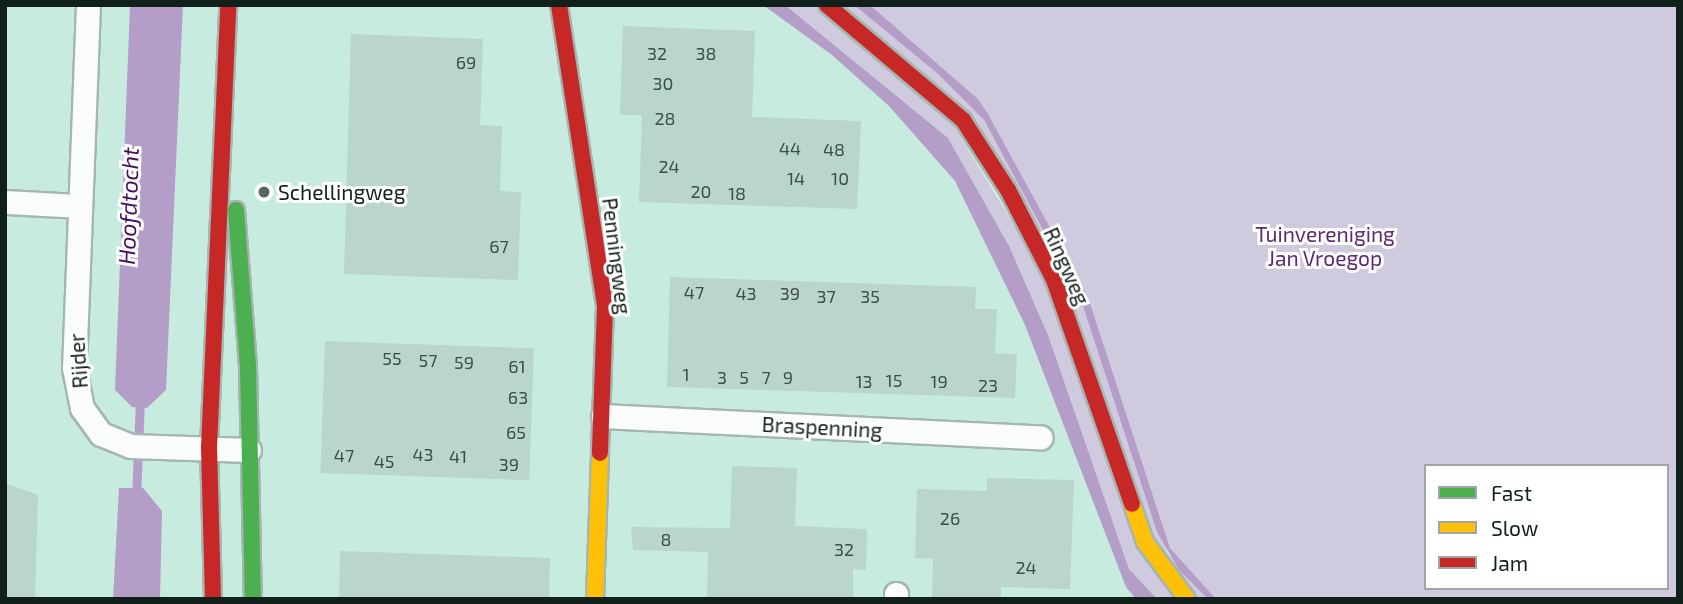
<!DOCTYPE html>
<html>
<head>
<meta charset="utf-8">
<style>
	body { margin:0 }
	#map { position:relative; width:1683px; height:604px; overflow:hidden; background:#d7ece5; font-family:"Exo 2",sans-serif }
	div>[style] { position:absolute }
	.built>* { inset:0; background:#c8ebe0 }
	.green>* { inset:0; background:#d0cade }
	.water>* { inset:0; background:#b49ec7 }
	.stream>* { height:9px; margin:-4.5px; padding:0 4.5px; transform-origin:4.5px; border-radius:4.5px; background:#b49ec7 }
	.building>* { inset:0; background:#bad5cc; transform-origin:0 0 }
	.roads { filter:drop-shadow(2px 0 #a5b5b0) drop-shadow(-2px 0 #a5b5b0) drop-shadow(0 2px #a5b5b0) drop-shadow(0 -2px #a5b5b0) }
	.street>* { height:23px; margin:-11.5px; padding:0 11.5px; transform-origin:11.5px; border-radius:11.5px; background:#f9fcfb }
	.fast>* { height:16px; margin:-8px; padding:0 8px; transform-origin:8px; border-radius:8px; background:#4caf50 }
	.slow>* { height:16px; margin:-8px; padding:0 8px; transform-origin:8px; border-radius:8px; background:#ffc107 }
	.jam>* { height:16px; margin:-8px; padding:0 8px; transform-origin:8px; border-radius:8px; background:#c62828 }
	.dots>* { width:19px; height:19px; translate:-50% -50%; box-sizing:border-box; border:4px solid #fff; border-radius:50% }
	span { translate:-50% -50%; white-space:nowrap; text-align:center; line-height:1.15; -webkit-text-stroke:6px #fff; paint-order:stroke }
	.number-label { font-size:18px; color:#3d4e49 }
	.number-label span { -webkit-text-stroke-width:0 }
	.poi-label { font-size:21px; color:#12201c }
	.left { translate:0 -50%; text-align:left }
	.park-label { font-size:21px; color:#5d2874 }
	.street-label { font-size:21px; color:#12201c }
	.water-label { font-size:23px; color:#48115d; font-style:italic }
	.frame { position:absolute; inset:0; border:7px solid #12201c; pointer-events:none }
	.legend { position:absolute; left:1424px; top:464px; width:245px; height:126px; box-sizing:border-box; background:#fff; border:2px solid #a0a6a4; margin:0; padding:9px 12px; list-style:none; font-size:21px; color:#12201c }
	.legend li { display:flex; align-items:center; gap:14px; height:35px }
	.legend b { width:35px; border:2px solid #a0a6a4 }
</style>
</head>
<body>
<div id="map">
	<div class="built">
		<i style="clip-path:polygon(5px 5px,816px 5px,968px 140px,1192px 599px,5px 599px)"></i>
	</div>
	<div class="green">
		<i style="clip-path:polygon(785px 5px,812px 5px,950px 120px,1037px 263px,1177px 599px,1157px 599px,1129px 569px,1048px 335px,1009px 246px,948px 138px)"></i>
		<i style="clip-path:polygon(838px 5px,854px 5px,937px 73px,984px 120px,1082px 303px,1167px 552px,1208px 599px,1199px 599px,1177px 578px,1152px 535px,1078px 316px,1053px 260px,988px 143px,943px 90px)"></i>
		<i style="clip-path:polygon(evenodd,870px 5px,1678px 5px,1678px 599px,1216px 599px,1170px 548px,1088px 297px,988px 115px,978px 99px,870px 5px,1426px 466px,1667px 466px,1667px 588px,1426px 588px,1426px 466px)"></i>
	</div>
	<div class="water">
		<i style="clip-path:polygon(130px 5px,183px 5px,166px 390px,147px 408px,132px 407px,115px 390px)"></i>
		<i style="clip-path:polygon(763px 5px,785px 5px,948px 138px,1009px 246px,1048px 335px,1129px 569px,1157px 599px,1136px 599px,1126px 587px,1025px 325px,955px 181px,889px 106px,832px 55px)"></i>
		<i style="clip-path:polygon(854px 5px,870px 5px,978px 99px,988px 114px,1088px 297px,1170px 548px,1216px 599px,1208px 599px,1179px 570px,1157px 532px,1082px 303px,984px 120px,937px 73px)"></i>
		<i style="clip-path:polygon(119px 488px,143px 488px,162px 511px,160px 599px,113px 599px)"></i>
	</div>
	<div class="stream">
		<i style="left:136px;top:499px;width:101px;rotate:-87.7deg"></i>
	</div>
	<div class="building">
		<i style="clip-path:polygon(623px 26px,755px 31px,752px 117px,861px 121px,857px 209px,639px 202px,642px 115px,620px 115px)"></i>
		<i style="clip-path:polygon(351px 34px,483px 39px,480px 125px,502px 126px,500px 191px,521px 192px,518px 280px,344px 274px)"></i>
		<i style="clip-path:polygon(670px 277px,976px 287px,975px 309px,997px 309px,995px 353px,1017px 354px,1015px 398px,667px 387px)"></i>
		<i style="left:325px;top:341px;width:209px;height:132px;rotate:2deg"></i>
		<i style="clip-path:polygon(732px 466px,797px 468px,795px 526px,867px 529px,866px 570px,853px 569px,853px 599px,707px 599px,708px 552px,633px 550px,631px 527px,730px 528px)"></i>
		<i style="clip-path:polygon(987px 478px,1074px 480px,1070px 589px,1001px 587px,1001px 599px,932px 599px,933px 559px,915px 558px,917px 489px,987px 491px)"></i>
		<i style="clip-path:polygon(5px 483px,38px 495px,35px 599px,5px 599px)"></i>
		<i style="clip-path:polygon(340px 551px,550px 558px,549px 599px,339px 599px)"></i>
	</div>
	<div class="roads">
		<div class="street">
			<i style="left:88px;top:5px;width:363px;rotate:92.2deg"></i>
			<i style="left:74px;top:368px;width:41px;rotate:78.7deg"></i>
			<i style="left:82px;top:408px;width:32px;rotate:54deg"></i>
			<i style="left:101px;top:434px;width:31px;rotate:22deg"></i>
			<i style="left:130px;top:446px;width:119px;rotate:1.9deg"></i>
			<i style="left:5px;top:202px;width:74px;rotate:3.1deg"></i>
			<i style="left:603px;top:416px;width:438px;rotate:2.8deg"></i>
			<i style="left:896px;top:599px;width:5px;rotate:-90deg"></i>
		</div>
		<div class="fast">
			<i style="left:236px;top:210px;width:157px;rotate:85.6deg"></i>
			<i style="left:248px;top:367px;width:232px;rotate:88.8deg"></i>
		</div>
		<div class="slow">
			<i style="left:1132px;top:504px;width:40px;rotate:71.1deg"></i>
			<i style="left:1145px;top:542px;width:71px;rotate:53.6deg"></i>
			<i style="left:595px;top:599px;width:146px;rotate:-88deg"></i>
		</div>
		<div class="jam">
			<i style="left:559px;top:5px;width:305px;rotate:81.3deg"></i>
			<i style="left:605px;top:307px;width:146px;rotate:92deg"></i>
			<i style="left:827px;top:5px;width:178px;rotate:40.2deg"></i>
			<i style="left:963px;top:120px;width:83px;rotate:57.3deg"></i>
			<i style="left:1008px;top:190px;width:101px;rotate:62.9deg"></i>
			<i style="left:1054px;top:280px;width:237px;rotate:70.8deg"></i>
			<i style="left:213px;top:599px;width:151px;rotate:-91.5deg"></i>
			<i style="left:209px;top:448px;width:443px;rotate:-87.5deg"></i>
		</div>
	</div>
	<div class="dots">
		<i style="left:264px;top:192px;background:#576762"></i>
	</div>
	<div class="number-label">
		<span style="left:657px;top:53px">32</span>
		<span style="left:706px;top:53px">38</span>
		<span style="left:466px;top:62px">69</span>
		<span style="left:663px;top:83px">30</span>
		<span style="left:665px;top:118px">28</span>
		<span style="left:790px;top:148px">44</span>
		<span style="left:834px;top:149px">48</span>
		<span style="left:669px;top:166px">24</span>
		<span style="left:796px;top:178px">14</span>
		<span style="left:840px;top:178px">10</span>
		<span style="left:701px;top:191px">20</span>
		<span style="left:737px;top:193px">18</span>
		<span style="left:499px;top:246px">67</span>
		<span style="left:694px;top:292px">47</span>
		<span style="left:746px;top:293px">43</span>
		<span style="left:790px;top:293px">39</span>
		<span style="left:826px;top:296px">37</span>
		<span style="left:870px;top:296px">35</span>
		<span style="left:392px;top:358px">55</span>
		<span style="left:428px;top:360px">57</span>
		<span style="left:464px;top:362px">59</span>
		<span style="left:517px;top:366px">61</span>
		<span style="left:686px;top:374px">1</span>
		<span style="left:722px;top:377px">3</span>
		<span style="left:744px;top:377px">5</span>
		<span style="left:766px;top:377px">7</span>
		<span style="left:788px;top:377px">9</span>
		<span style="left:894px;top:380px">15</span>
		<span style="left:864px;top:381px">13</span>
		<span style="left:939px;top:381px">19</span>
		<span style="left:988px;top:385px">23</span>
		<span style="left:518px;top:397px">63</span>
		<span style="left:516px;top:432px">65</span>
		<span style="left:423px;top:454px">43</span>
		<span style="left:344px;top:455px">47</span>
		<span style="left:458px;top:456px">41</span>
		<span style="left:384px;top:461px">45</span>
		<span style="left:509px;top:464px">39</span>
		<span style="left:950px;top:518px">26</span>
		<span style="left:666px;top:539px">8</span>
		<span style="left:844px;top:549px">32</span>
		<span style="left:1026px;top:567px">24</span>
	</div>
	<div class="poi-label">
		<span class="left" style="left:278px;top:192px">Schellingweg</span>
	</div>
	<div class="park-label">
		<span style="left:1325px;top:246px">Tuinvereniging<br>Jan Vroegop</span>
	</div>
	<div class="street-label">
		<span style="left:617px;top:256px;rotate:83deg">Penningweg</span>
		<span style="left:1067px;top:266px;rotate:66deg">Ringweg</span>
		<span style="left:78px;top:361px;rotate:-94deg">Rijder</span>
		<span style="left:822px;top:427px;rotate:3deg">Braspenning</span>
	</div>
	<div class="water-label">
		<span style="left:128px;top:206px;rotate:-88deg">Hoofdtocht</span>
	</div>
	<div class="frame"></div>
	<ul class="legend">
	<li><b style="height:9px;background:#4caf50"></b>Fast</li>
	<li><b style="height:9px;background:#ffc107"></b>Slow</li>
	<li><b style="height:9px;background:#c62828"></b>Jam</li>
	</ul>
</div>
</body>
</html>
